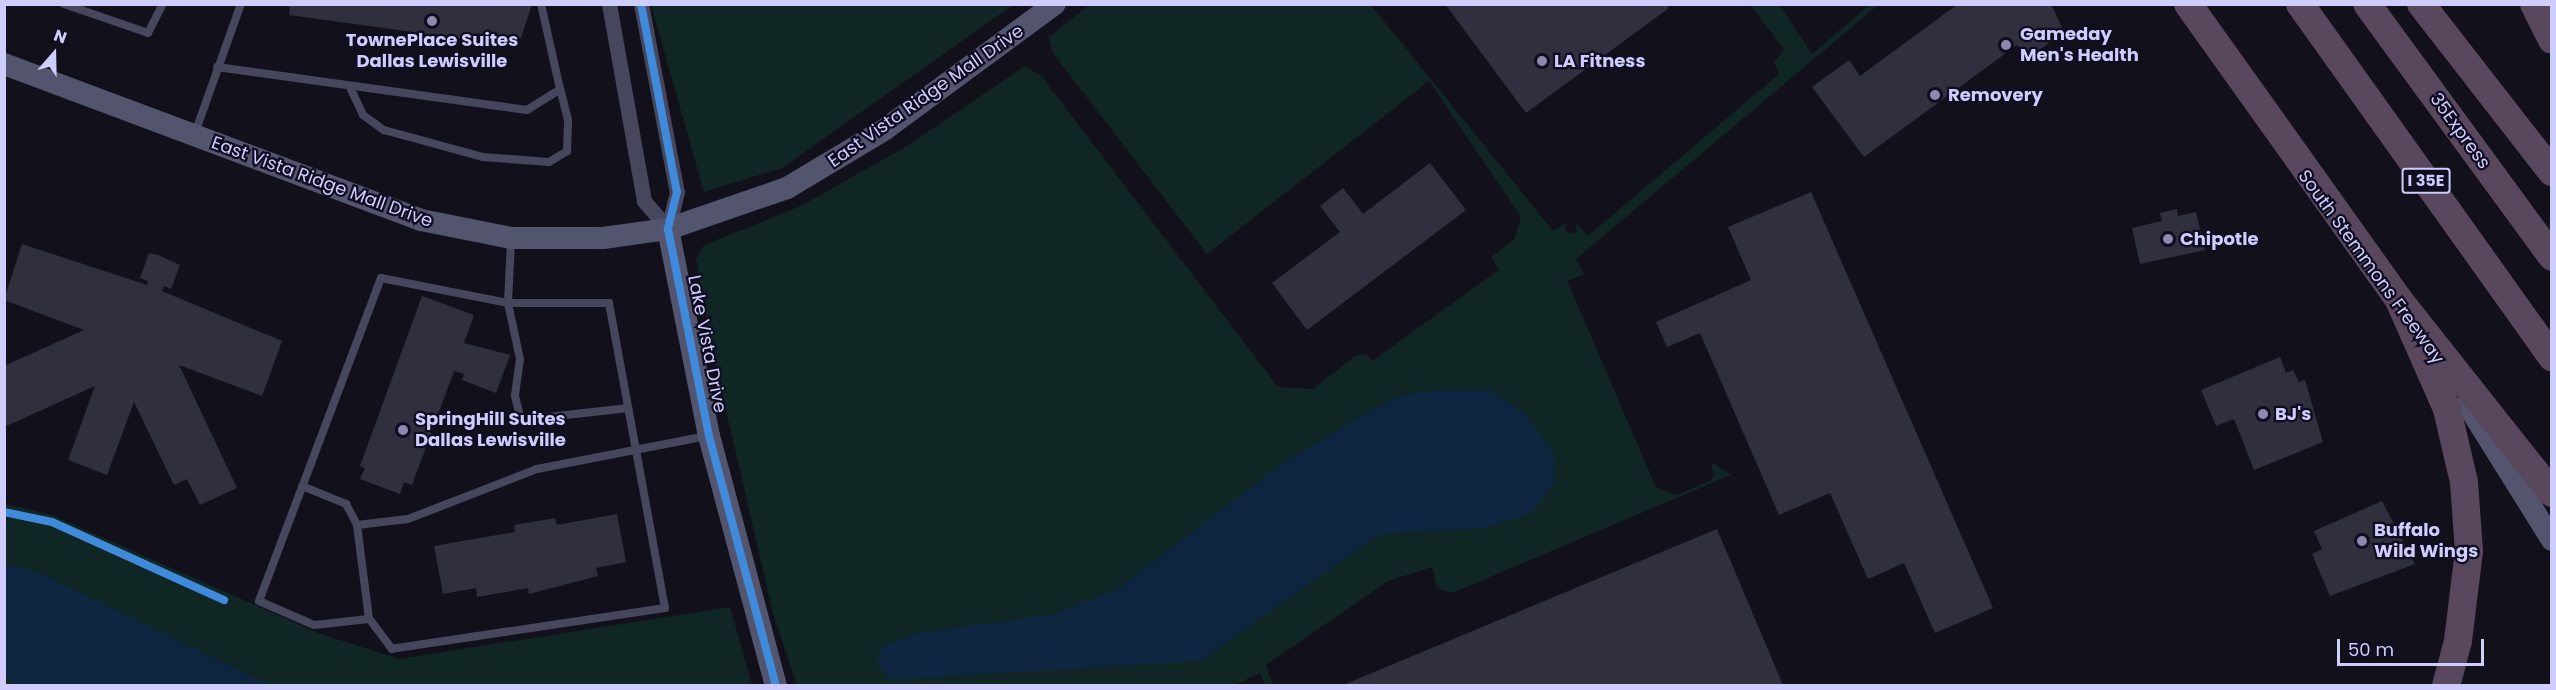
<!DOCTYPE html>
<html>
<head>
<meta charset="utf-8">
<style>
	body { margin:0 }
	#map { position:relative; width:2556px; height:690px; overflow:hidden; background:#12111b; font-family:Poppins,sans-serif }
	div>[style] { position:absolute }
	.green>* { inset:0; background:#102625 }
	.water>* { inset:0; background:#0d253f }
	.building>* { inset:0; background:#302f3e }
	.lane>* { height:8px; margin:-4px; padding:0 4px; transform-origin:4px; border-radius:4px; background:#46475c }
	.street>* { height:15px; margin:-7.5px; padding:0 7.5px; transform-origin:7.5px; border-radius:7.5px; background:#46475c }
	.secondary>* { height:22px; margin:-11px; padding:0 11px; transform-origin:11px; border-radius:11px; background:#53546e }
	.highway>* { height:28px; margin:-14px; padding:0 14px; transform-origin:14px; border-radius:14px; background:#59475e }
	.highway-bridge>* { height:28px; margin:-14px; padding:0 14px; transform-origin:14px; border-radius:14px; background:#59475e }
	.cycleway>* { height:8px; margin:-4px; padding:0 4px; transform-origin:4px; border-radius:4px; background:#408adc }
	.dots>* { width:16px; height:16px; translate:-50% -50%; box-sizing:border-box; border:3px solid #0f0d1f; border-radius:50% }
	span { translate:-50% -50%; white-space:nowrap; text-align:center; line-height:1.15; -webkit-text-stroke:4.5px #0f0d1f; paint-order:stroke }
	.shield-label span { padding:2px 4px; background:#0f0d1f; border:2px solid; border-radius:4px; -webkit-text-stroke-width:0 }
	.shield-label { font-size:16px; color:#cecdfe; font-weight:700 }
	.poi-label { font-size:18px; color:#cecdfe; font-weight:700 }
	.left { translate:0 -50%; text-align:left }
	.street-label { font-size:18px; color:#cecdfe }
	.frame { position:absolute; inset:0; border:6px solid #cecdfe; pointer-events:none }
	.north { position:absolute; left:24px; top:24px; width:60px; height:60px; -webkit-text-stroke:4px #0f0d1f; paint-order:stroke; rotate:20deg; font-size:16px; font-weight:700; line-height:24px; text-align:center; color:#cecdfe }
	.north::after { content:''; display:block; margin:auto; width:21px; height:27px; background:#cecdfe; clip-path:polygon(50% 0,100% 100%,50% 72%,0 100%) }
	.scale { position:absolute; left:2337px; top:639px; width:147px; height:27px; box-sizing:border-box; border:3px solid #cecdfe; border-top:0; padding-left:8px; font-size:18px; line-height:21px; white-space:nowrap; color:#cecdfe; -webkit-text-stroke:4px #0f0d1f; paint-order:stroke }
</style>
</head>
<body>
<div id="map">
	<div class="green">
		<i style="clip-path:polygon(651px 5px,651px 4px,1013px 5px,782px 168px,704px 192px)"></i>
		<i style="clip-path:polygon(1089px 5px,1371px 5px,1553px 231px,1565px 223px,1566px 233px,1577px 233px,1576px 223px,1588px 236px,1779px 74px,1774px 62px,1784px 49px,1750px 5px,1780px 5px,1812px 54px,1869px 5px,1878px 5px,1576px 259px,1584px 274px,1567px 281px,1656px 487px,1677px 495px,1709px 481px,1714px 476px,1711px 462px,1731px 475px,1452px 593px,1437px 588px,1432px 567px,1388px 581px,1266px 665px,1273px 685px,1265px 685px,1260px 673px,1232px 686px,797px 685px,773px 613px,713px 354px,696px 259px,704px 245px,801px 206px,907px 146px,1025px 66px,1042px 77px,1278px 387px,1313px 389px,1355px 356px,1367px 354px,1372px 361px,1499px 270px,1491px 257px,1514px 240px,1521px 217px,1429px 81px,1207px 254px,1052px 52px,1049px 37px)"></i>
		<i style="clip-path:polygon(5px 504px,52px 515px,318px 633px,399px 659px,730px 607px,752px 685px,5px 686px)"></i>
	</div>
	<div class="water">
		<i style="clip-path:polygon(1433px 390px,1490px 390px,1526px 414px,1553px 453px,1555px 482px,1530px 514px,1483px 528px,1380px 534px,1200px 661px,889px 680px,877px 661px,883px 646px,923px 632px,1051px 615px,1116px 590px,1283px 463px,1390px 399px)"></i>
		<i style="clip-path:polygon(5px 565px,33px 570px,270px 685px,14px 685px,5px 673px)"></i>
	</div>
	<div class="building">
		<i style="clip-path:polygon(282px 4px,532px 4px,521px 38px,502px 36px,500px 44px,289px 15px,290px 7px)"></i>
		<i style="clip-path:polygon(1445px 4px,1666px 4px,1669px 8px,1526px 113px)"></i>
		<i style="clip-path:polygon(1958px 4px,2051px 4px,2064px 32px,2027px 59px,2017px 45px,1864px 157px,1812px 87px,1849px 60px,1860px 76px)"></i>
		<i style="clip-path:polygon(1430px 163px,1466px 210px,1307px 330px,1272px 283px,1340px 232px,1320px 206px,1343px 188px,1363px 214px)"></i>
		<i style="clip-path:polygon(1811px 192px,1993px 608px,1935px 633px,1904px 563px,1868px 579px,1830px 493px,1779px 515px,1700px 333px,1667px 347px,1656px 322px,1751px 280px,1728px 227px)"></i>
		<i style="clip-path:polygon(2177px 209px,2178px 216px,2196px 212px,2205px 250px,2140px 264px,2132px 228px,2162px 221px,2160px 213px)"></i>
		<i style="clip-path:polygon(22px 244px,147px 285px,148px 281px,140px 278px,149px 253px,158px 255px,180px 265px,171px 289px,164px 286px,162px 291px,282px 341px,262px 396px,179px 365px,237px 488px,200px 505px,187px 479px,174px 485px,134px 402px,107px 475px,68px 460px,95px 386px,4px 427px,4px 366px,84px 330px,4px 300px)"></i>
		<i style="clip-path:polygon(422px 296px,474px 315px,464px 343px,510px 355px,496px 393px,462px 380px,464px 374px,454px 371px,412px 485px,404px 482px,400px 494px,360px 479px,365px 468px,360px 466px)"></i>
		<i style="clip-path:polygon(2280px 357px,2286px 373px,2293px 370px,2299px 382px,2305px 380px,2323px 442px,2254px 470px,2234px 419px,2216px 426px,2201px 390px)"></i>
		<i style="clip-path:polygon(2382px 501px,2415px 564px,2330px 596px,2312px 554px,2322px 549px,2314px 531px)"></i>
		<i style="clip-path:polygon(617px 514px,626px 562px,596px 568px,598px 576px,529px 594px,528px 588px,477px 597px,476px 588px,443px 594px,434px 546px,515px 532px,514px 525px,555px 518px,557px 525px)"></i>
		<i style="clip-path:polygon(1717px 529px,1783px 685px,1343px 685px)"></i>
	</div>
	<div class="lane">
		<i style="left:64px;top:4px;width:89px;rotate:19deg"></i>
		<i style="left:148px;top:33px;width:33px;rotate:-63deg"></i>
		<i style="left:217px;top:67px;width:313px;rotate:7.9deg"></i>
		<i style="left:527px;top:110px;width:39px;rotate:-32deg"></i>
		<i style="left:560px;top:89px;width:87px;rotate:-102.6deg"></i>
		<i style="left:350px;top:87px;width:31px;rotate:65deg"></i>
		<i style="left:363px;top:115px;width:26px;rotate:36deg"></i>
		<i style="left:384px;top:130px;width:103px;rotate:15.3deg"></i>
		<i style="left:483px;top:157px;width:66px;rotate:4.3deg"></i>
		<i style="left:549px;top:162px;width:21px;rotate:-31deg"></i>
		<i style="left:567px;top:151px;width:31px;rotate:-88deg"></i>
		<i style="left:568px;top:120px;width:32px;rotate:-104deg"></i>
		<i style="left:195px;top:133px;width:137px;rotate:-70.4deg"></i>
		<i style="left:511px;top:241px;width:62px;rotate:92.8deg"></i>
		<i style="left:508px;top:303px;width:57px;rotate:77.9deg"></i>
		<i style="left:520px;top:359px;width:37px;rotate:98deg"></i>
		<i style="left:515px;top:396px;width:25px;rotate:76deg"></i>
		<i style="left:521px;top:420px;width:108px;rotate:-6.4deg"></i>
		<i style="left:381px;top:278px;width:129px;rotate:11.1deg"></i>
		<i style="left:508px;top:303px;width:101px"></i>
		<i style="left:609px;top:303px;width:310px;rotate:79.6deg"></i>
		<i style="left:665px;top:608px;width:276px;rotate:171.5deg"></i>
		<i style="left:392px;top:649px;width:38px;rotate:-127deg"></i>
		<i style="left:369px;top:619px;width:55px;rotate:173.8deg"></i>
		<i style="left:314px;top:625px;width:60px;rotate:-156.4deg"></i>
		<i style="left:259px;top:601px;width:345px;rotate:-69.3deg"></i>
		<i style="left:302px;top:486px;width:48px;rotate:22.2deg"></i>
		<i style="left:346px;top:504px;width:24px;rotate:62deg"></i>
		<i style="left:357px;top:525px;width:51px;rotate:-6.7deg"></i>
		<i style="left:408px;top:519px;width:138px;rotate:-21.2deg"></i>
		<i style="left:537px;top:469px;width:173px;rotate:-11deg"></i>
		<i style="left:357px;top:525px;width:95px;rotate:82.7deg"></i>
	</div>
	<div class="street">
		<i style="left:609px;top:4px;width:200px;rotate:79.9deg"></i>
		<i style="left:644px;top:201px;width:37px;rotate:49deg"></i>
		<i style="left:641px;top:4px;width:191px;rotate:79.2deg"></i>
		<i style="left:677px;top:192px;width:38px;rotate:104deg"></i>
	</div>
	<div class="secondary">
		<i style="left:4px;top:64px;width:445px;rotate:20.5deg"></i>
		<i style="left:421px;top:220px;width:92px;rotate:11.3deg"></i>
		<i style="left:511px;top:238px;width:92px"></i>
		<i style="left:603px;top:238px;width:66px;rotate:-7.9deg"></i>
		<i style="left:668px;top:229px;width:126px;rotate:-19deg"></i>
		<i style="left:787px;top:188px;width:113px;rotate:-30.9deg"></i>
		<i style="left:884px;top:130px;width:212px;rotate:-36.4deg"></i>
		<i style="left:668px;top:229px;width:211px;rotate:78.8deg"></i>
		<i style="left:709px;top:436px;width:259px;rotate:75deg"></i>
		<i style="left:2467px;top:404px;width:160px;rotate:58deg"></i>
	</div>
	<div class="highway">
		<i style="left:2188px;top:4px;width:364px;rotate:54.5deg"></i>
		<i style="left:2399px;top:300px;width:246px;rotate:51.6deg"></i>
		<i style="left:2300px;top:4px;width:434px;rotate:54.5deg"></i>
		<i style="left:2367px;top:4px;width:313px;rotate:53.8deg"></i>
		<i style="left:2421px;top:4px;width:213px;rotate:52.1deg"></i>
		<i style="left:2534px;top:4px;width:40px;rotate:63.4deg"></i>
	</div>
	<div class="highway-bridge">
		<i style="left:2399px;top:300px;width:119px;rotate:66.2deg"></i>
		<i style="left:2447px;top:409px;width:75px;rotate:76.9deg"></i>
		<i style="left:2464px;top:482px;width:69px;rotate:85.9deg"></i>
		<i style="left:2469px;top:551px;width:91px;rotate:97deg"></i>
		<i style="left:2458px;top:641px;width:47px;rotate:104.9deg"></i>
	</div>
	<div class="cycleway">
		<i style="left:641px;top:4px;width:191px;rotate:79.2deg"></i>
		<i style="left:677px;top:192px;width:38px;rotate:104deg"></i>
		<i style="left:668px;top:229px;width:211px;rotate:78.8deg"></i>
		<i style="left:709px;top:436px;width:259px;rotate:75deg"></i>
		<i style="left:4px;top:512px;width:49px;rotate:11.8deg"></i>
		<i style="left:52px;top:522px;width:189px;rotate:24.4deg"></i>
	</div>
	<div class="dots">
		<i style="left:432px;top:21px;background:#8c8baf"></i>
		<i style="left:2006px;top:45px;background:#8c8baf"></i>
		<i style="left:1542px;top:61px;background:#8c8baf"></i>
		<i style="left:1935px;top:95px;background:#8c8baf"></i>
		<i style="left:2168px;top:239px;background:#8c8baf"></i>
		<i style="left:2263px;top:414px;background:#8c8baf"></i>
		<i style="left:403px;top:430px;background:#8c8baf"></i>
		<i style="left:2362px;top:541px;background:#8c8baf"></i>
	</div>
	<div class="shield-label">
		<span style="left:2426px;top:181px">I 35E</span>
	</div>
	<div class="poi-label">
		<span class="left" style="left:2020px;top:45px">Gameday<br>Men's Health</span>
		<span style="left:432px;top:51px">TownePlace Suites<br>Dallas Lewisville</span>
		<span class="left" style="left:1554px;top:61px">LA Fitness</span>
		<span class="left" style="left:1948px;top:95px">Removery</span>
		<span class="left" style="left:2180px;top:239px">Chipotle</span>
		<span class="left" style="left:2275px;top:414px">BJ's</span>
		<span class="left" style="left:415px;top:430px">SpringHill Suites<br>Dallas Lewisville</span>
		<span class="left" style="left:2374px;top:541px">Buffalo<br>Wild Wings</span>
	</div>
	<div class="street-label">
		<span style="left:926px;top:96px;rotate:-35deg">East Vista Ridge Mall Drive</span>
		<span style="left:2460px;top:131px;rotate:54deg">35Express</span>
		<span style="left:322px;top:182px;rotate:20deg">East Vista Ridge Mall Drive</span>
		<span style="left:2371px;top:267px;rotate:54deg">South Stemmons Freeway</span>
		<span style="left:707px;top:344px;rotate:79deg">Lake Vista Drive</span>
	</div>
	<div class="frame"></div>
	<div class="north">N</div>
	<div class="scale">50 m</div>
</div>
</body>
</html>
